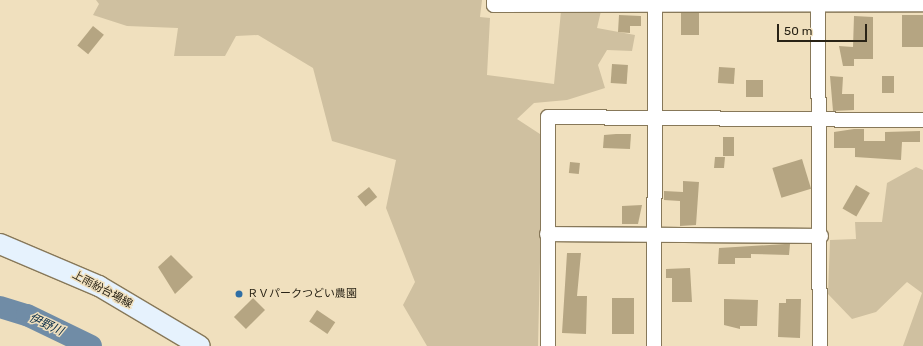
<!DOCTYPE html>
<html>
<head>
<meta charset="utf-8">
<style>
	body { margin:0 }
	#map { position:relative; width:923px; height:346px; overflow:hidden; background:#f0e0be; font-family:Rubik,"Noto Sans JP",sans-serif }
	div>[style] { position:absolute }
	.green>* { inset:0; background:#cfc0a0 }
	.river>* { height:22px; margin:-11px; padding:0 11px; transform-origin:11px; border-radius:11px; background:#708ca6 }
	.building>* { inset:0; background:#b5a582; transform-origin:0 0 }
	.roads { filter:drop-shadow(1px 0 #877859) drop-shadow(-1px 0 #877859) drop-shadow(0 1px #877859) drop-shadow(0 -1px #877859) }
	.minor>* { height:14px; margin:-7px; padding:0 7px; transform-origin:7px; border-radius:7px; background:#fff }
	.secondary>* { height:20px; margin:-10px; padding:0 10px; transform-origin:10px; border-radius:10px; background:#e6f2fd }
	.dots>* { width:11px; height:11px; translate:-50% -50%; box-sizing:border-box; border:2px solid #f0e0be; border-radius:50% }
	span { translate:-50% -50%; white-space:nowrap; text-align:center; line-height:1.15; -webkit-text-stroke:3px #f0e0be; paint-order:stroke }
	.street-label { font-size:11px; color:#292316 }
	.poi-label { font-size:11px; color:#292316 }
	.left { translate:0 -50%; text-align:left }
	.water-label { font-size:12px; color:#082b47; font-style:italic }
	.scale { position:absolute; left:777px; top:24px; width:90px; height:18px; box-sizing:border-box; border:2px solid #292316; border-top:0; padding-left:5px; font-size:12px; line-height:14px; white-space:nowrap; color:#292316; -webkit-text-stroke:3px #f0e0be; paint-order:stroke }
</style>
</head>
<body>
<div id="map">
	<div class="green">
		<i style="clip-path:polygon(96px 0,482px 0,480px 17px,490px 18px,487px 75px,554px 84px,561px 11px,601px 11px,597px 28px,635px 35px,632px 51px,607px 50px,598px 65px,605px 88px,567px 100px,534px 103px,517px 119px,543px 136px,538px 346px,427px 346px,403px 305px,415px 282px,386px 208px,396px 160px,332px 141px,313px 68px,258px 35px,236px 36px,225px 56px,174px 56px,178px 28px,127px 26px,93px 15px,99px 4px)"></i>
		<i style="clip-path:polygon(916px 167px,923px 170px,923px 346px,903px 346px,922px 293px,907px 282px,876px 312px,852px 319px,828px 294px,830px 240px,856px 239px,855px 222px,882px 222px,887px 183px)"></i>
	</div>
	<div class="river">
		<i style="left:0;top:307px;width:28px;rotate:17deg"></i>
		<i style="left:27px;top:315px;width:71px;rotate:25.8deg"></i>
	</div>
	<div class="building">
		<i style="left:699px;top:13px;width:22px;height:18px;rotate:90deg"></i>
		<i style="clip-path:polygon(619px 15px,641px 16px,641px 26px,630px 26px,630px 33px,618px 32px)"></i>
		<i style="left:902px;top:15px;width:21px;height:32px"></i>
		<i style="clip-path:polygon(854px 16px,873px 17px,873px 59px,854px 59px,854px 66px,843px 66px,839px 46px,853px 47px)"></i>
		<i style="left:93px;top:26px;width:14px;height:25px;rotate:39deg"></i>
		<i style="left:612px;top:64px;width:16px;height:19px;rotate:4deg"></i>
		<i style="left:719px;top:67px;width:16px;height:16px;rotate:4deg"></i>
		<i style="clip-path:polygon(830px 76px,843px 77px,842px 94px,854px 94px,854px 110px,833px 111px)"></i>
		<i style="left:882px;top:76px;width:12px;height:17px"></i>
		<i style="left:746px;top:80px;width:17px;height:17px"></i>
		<i style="clip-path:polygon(854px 129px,864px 129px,864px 141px,885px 141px,885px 132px,920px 131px,920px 142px,902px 142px,901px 160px,855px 157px,855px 148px,834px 148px,834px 132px)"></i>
		<i style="clip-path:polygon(616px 134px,631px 134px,630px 149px,603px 148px,604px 135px)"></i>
		<i style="left:723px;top:137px;width:11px;height:19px"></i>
		<i style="clip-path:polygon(715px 157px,725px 157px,724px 168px,714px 168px)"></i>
		<i style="left:802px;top:159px;width:31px;height:31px;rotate:73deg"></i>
		<i style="left:570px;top:162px;width:10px;height:11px;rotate:6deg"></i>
		<i style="clip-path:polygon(683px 181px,699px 182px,696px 225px,680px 226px,680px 201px,664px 200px,664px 191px,683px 192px)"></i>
		<i style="left:856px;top:185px;width:16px;height:27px;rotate:30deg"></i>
		<i style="left:369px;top:187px;width:13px;height:15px;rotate:51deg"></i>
		<i style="clip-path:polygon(642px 205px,638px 224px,622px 224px,622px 206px)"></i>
		<i style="clip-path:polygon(785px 244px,790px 244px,789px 255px,751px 254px,751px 258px,735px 258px,735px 264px,718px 264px,719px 248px)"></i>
		<i style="clip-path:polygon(567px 253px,581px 253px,577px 296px,587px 296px,586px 334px,562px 333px)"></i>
		<i style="clip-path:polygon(171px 255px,193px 277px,175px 294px,158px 267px)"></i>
		<i style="clip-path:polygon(690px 268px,692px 302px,672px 302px,672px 278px,666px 278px,666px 269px)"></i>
		<i style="left:253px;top:298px;width:17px;height:27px;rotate:45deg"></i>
		<i style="left:612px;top:298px;width:22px;height:36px"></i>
		<i style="clip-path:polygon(724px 299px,758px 300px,757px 326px,740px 326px,740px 329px,724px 325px)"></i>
		<i style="clip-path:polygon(786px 299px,801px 299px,800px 338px,778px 337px,779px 303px,786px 303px)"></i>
		<i style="left:317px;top:310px;width:22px;height:14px;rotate:34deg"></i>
	</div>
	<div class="roads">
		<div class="minor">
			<i style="left:494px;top:0;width:5px;rotate:90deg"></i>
			<i style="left:494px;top:5px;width:429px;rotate:-0.1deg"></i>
			<i style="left:818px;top:0;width:346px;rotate:89.7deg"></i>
			<i style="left:547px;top:234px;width:274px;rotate:0.4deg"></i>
			<i style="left:548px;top:346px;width:229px;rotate:-90deg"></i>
			<i style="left:548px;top:117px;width:375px;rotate:0.5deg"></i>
			<i style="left:654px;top:346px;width:346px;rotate:-89.8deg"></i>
		</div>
		<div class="secondary">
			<i style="left:0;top:244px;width:108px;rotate:23deg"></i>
			<i style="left:99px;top:286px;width:117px;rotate:30.7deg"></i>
		</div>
	</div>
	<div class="dots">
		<i style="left:239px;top:294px;background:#2f6ea5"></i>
	</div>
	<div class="street-label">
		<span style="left:102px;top:290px;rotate:28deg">上雨紛台場線</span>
	</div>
	<div class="poi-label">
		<span class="left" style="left:247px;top:294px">ＲＶパークつどい農園</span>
	</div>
	<div class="water-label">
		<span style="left:46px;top:325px;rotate:25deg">伊野川</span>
	</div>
	<div class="scale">50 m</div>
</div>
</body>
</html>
